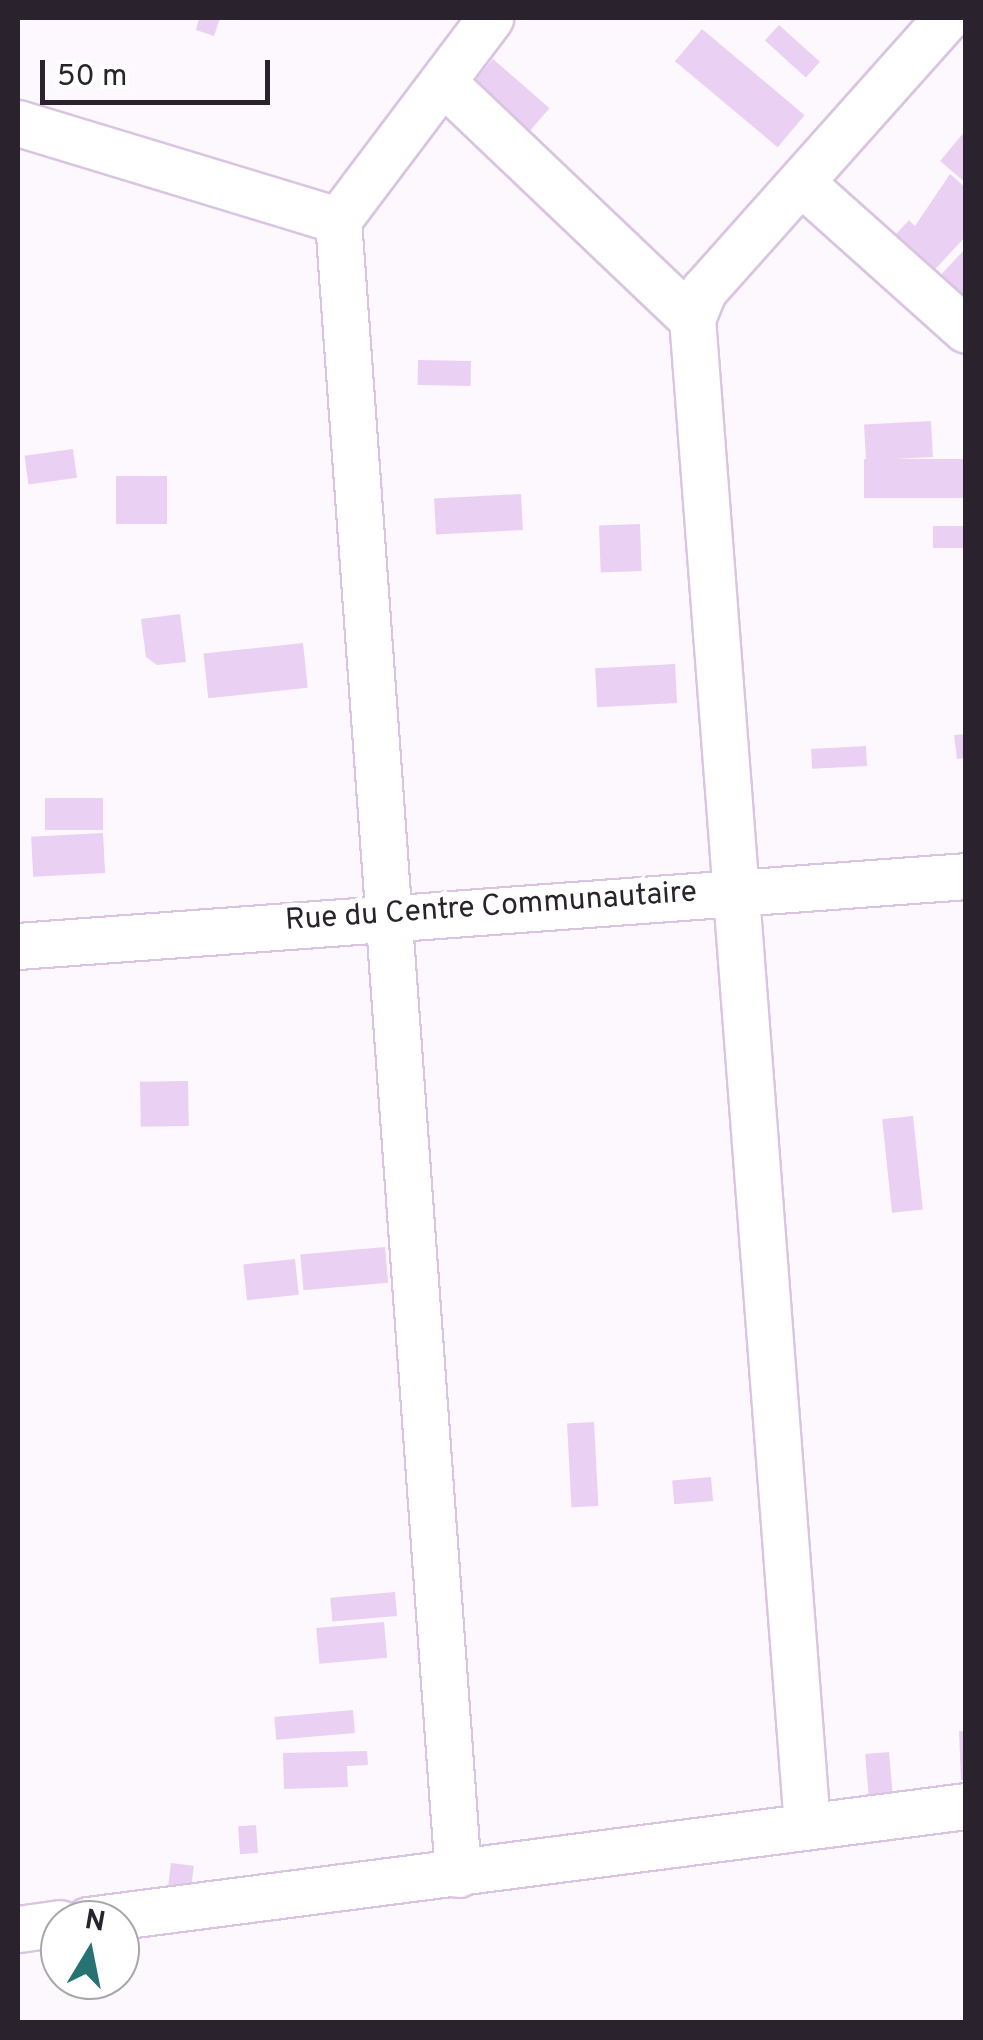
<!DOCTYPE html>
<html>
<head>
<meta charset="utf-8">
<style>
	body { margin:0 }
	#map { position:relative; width:983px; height:2040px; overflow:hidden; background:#fcf8fe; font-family:Overpass,sans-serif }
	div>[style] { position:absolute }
	.building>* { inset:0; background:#ead0f3; transform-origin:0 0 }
	.roads { filter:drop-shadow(2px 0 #d9c4e1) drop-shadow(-2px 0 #d9c4e1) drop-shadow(0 2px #d9c4e1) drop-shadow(0 -2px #d9c4e1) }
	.minor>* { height:45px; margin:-22.5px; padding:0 22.5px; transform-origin:22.5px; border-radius:22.5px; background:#fff }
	span { translate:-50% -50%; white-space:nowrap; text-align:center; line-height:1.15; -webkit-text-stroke:9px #fff; paint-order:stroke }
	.street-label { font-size:30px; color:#2a222d }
	.frame { position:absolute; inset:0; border:20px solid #2a222d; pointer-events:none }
	.north { position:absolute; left:40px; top:1900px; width:100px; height:100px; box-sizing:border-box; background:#fff; border:2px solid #aaa7ab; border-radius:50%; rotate:10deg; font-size:28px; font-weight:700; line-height:40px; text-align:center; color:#2a222d }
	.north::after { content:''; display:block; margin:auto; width:35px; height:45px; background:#277273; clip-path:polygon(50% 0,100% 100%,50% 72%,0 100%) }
	.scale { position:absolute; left:40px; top:60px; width:230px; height:45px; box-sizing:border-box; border:5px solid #2a222d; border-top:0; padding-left:12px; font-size:30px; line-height:35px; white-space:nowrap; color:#2a222d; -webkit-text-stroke:8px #fff; paint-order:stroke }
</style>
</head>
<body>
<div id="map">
	<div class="building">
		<i style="clip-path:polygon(199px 18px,220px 18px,214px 36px,196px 30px)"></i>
		<i style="left:779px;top:25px;width:55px;height:21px;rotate:42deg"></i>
		<i style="left:702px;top:29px;width:134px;height:42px;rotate:40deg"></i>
		<i style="left:493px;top:59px;width:75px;height:35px;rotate:41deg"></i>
		<i style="clip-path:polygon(966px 130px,966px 183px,940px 161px)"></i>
		<i style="clip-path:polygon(950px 174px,966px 188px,966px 236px,927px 278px,888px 243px,909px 220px,915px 226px)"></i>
		<i style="clip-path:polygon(966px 248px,966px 305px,937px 279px)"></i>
		<i style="left:418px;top:360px;width:53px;height:25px;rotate:1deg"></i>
		<i style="left:931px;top:421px;width:36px;height:67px;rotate:87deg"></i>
		<i style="left:73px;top:449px;width:29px;height:49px;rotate:82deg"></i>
		<i style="left:966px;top:459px;width:39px;height:102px;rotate:90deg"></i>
		<i style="left:116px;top:476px;width:51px;height:48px"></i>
		<i style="left:521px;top:494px;width:36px;height:87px;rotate:87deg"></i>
		<i style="left:640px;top:524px;width:47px;height:41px;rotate:88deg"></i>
		<i style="left:966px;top:526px;width:22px;height:33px;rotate:90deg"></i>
		<i style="clip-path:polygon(180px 614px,186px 662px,157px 665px,146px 657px,141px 619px)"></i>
		<i style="left:303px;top:643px;width:45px;height:100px;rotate:84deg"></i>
		<i style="left:675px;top:664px;width:39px;height:80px;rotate:87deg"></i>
		<i style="clip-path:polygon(966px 734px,966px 758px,957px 759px,954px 735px)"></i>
		<i style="left:866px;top:746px;width:20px;height:55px;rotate:87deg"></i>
		<i style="left:45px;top:798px;width:58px;height:32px"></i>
		<i style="left:103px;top:833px;width:40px;height:72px;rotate:87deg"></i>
		<i style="left:188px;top:1081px;width:45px;height:48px;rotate:89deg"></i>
		<i style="left:913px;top:1116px;width:94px;height:31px;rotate:84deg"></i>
		<i style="left:385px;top:1247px;width:36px;height:85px;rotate:85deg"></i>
		<i style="left:295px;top:1259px;width:36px;height:52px;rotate:84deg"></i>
		<i style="left:594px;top:1422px;width:84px;height:27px;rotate:87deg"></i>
		<i style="left:711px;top:1477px;width:24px;height:39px;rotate:85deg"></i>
		<i style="left:395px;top:1592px;width:24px;height:65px;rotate:85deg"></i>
		<i style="left:384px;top:1622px;width:36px;height:68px;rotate:85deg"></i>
		<i style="left:353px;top:1710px;width:23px;height:79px;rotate:85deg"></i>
		<i style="clip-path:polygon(959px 1731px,966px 1731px,966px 1780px,961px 1780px)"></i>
		<i style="clip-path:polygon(367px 1751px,368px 1765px,347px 1766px,348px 1787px,284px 1789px,283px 1753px)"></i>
		<i style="left:889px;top:1752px;width:43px;height:24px;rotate:85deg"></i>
		<i style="left:256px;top:1825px;width:28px;height:18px;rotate:86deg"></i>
		<i style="left:171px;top:1863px;width:23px;height:26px;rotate:7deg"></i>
	</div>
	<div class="roads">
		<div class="minor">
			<i style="left:443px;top:82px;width:344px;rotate:43.6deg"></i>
			<i style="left:18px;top:123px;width:334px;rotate:16.9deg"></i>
			<i style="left:804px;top:185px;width:217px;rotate:41.8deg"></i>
			<i style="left:18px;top:946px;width:951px;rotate:-4.22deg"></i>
			<i style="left:807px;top:1826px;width:1511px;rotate:-94.36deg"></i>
			<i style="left:692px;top:319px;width:31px;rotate:-68deg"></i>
			<i style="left:704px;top:290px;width:364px;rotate:-48.3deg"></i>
			<i style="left:458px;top:1874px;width:1658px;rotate:-94.15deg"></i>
			<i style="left:338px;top:220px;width:253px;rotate:-53deg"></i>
			<i style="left:88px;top:1920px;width:885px;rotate:-7.4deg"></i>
			<i style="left:18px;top:1929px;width:42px;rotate:-8.1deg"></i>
		</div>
	</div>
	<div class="street-label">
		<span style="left:491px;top:908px;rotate:-4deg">Rue du Centre Communautaire</span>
	</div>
	<div class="frame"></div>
	<div class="north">N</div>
	<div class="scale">50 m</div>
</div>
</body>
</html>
